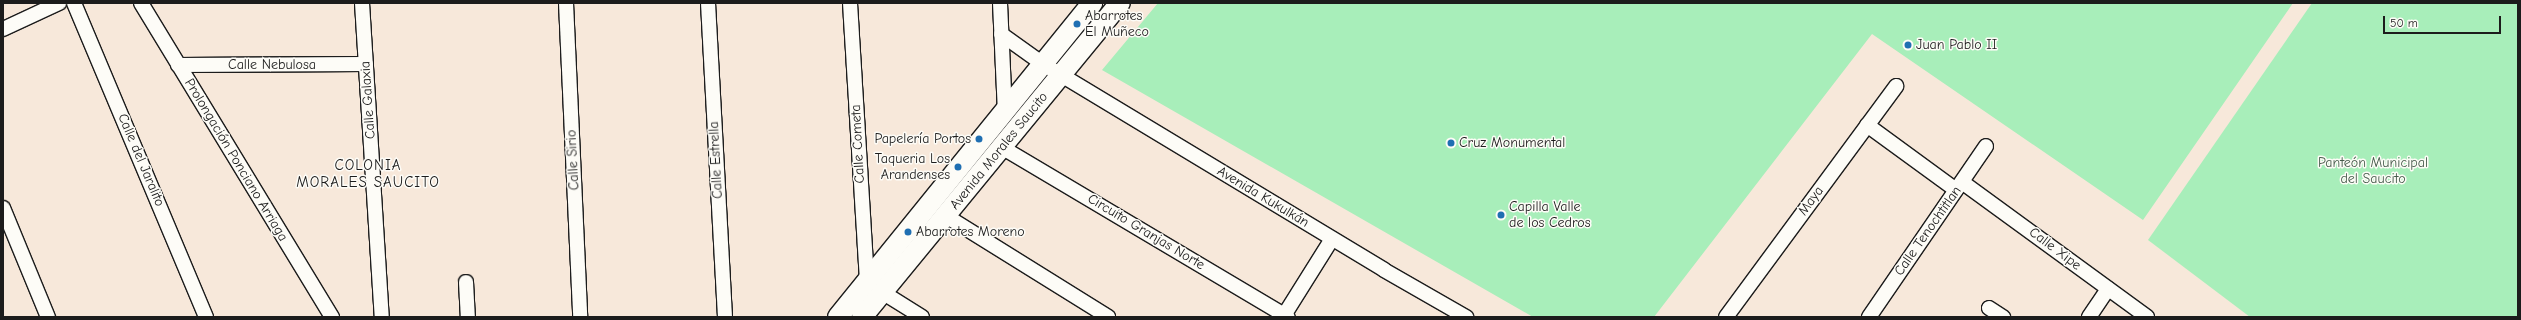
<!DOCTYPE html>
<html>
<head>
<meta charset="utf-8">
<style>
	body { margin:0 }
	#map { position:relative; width:2521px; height:320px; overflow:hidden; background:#f7e8da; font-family:"Comic Neue",sans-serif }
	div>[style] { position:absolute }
	.green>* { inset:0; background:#a8eeba }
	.roads { filter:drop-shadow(1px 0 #1c1c1c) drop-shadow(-1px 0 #1c1c1c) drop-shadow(0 1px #1c1c1c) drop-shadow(0 -1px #1c1c1c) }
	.minor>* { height:14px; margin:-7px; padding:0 7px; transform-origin:7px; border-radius:7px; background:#fdfcf7 }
	.secondary>* { height:20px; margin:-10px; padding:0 10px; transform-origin:10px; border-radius:10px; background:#fdfcf7 }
	.dots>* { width:11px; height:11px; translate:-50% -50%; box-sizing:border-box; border:2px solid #fdfcf7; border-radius:50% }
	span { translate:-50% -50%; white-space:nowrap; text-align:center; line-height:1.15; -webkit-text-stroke:3px #fdfcf7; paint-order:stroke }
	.poi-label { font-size:14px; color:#1c1c1c }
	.left { translate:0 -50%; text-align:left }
	.right { translate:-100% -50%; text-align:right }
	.street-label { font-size:14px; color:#1c1c1c }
	.park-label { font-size:14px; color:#465b4b }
	.neighbourhood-label { font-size:15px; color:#1c1c1c; letter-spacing:1px }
	.frame { position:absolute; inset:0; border:4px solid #1c1c1c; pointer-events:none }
	.scale { position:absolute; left:2383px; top:16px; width:118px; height:18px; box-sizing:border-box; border:2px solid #1c1c1c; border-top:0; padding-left:5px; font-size:12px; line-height:14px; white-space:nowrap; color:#1c1c1c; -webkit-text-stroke:3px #fdfcf7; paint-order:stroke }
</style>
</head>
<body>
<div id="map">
	<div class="green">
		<i style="clip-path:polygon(1158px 3px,2293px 3px,2143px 220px,1872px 34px,1654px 317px,1533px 317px,1102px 70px)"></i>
		<i style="clip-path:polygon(2312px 3px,2518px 3px,2518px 317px,2250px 317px,2148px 240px)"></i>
	</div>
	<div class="roads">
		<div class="minor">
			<i style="left:74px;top:3px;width:341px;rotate:67.2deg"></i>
			<i style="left:141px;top:3px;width:368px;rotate:58.7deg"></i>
			<i style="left:362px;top:3px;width:315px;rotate:86.4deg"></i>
			<i style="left:566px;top:3px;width:314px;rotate:87.4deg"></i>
			<i style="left:708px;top:3px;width:314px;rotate:86.9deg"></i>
			<i style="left:850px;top:3px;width:282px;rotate:86.5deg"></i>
			<i style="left:1000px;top:3px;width:110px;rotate:87.4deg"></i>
			<i style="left:3px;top:29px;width:62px;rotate:-24.9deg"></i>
			<i style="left:1001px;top:34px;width:52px;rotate:35.5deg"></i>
			<i style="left:1043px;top:64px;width:398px;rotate:31.1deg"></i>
			<i style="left:1384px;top:270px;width:95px;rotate:29.8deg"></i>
			<i style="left:178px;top:65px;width:188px;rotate:-0.3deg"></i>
			<i style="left:1867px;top:125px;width:110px;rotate:36.1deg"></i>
			<i style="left:1003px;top:148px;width:331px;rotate:30.7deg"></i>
			<i style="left:1962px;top:182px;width:229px;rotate:36.1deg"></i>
			<i style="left:3px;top:208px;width:118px;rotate:67.6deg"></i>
			<i style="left:946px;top:216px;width:191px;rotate:31.9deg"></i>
			<i style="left:466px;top:282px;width:35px;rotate:87deg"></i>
			<i style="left:882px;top:292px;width:47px;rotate:32deg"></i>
			<i style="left:1989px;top:308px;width:17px;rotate:33deg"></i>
			<i style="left:1283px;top:317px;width:92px;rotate:-57.9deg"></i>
			<i style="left:1726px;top:317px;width:287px;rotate:-53.6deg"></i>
			<i style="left:1869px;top:317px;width:207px;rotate:-55.6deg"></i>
			<i style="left:2089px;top:317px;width:34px;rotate:-56deg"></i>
		</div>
		<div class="secondary">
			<i style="left:838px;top:317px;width:404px;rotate:-51deg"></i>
			<i style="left:862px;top:317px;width:406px;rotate:-50.6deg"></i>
		</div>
	</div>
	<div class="dots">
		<i style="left:1077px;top:24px;background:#1f6fb2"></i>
		<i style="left:1908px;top:45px;background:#1f6fb2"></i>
		<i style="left:979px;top:139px;background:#1f6fb2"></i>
		<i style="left:1451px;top:143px;background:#1f6fb2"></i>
		<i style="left:958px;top:167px;background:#1f6fb2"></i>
		<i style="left:1501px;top:215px;background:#1f6fb2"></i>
		<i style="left:908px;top:232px;background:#1f6fb2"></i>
	</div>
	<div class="poi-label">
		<span class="left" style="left:1085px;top:24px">Abarrotes<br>El Muñeco</span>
		<span class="left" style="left:1916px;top:45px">Juan Pablo II</span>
		<span class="right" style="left:971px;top:139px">Papelería Portos</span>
		<span class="left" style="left:1459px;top:143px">Cruz Monumental</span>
		<span class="right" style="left:950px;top:167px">Taqueria Los<br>Arandenses</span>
		<span class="left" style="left:1509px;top:215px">Capilla Valle<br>de los Cedros</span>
		<span class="left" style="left:916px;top:232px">Abarrotes Moreno</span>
	</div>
	<div class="street-label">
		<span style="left:272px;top:65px">Calle Nebulosa</span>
		<span style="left:368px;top:100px;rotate:-94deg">Calle Galaxia</span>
		<span style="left:858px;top:144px;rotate:-93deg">Calle Cometa</span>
		<span style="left:999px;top:151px;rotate:-51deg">Avenida Morales Saucito</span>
		<span style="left:141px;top:160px;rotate:67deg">Calle del Jaralito</span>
		<span style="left:236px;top:160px;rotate:59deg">Prolongación Ponciano Arriaga</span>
		<span style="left:573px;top:160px;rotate:-93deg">Calle Sirio</span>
		<span style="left:716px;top:160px;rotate:-93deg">Calle Estrella</span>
		<span style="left:1263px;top:197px;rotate:31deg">Avenida Kukulkán</span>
		<span style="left:1811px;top:201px;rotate:-54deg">Maya</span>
		<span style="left:1928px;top:231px;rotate:-55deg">Calle Tenochtitlan</span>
		<span style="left:1146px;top:232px;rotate:31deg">Circuito Granjas Norte</span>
		<span style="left:2055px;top:249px;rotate:37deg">Calle Xipe</span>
	</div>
	<div class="park-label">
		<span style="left:2373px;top:171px">Panteón Municipal<br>del Saucito</span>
	</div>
	<div class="neighbourhood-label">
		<span style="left:368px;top:174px">COLONIA<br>MORALES SAUCITO</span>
	</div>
	<div class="frame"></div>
	<div class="scale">50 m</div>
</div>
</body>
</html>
